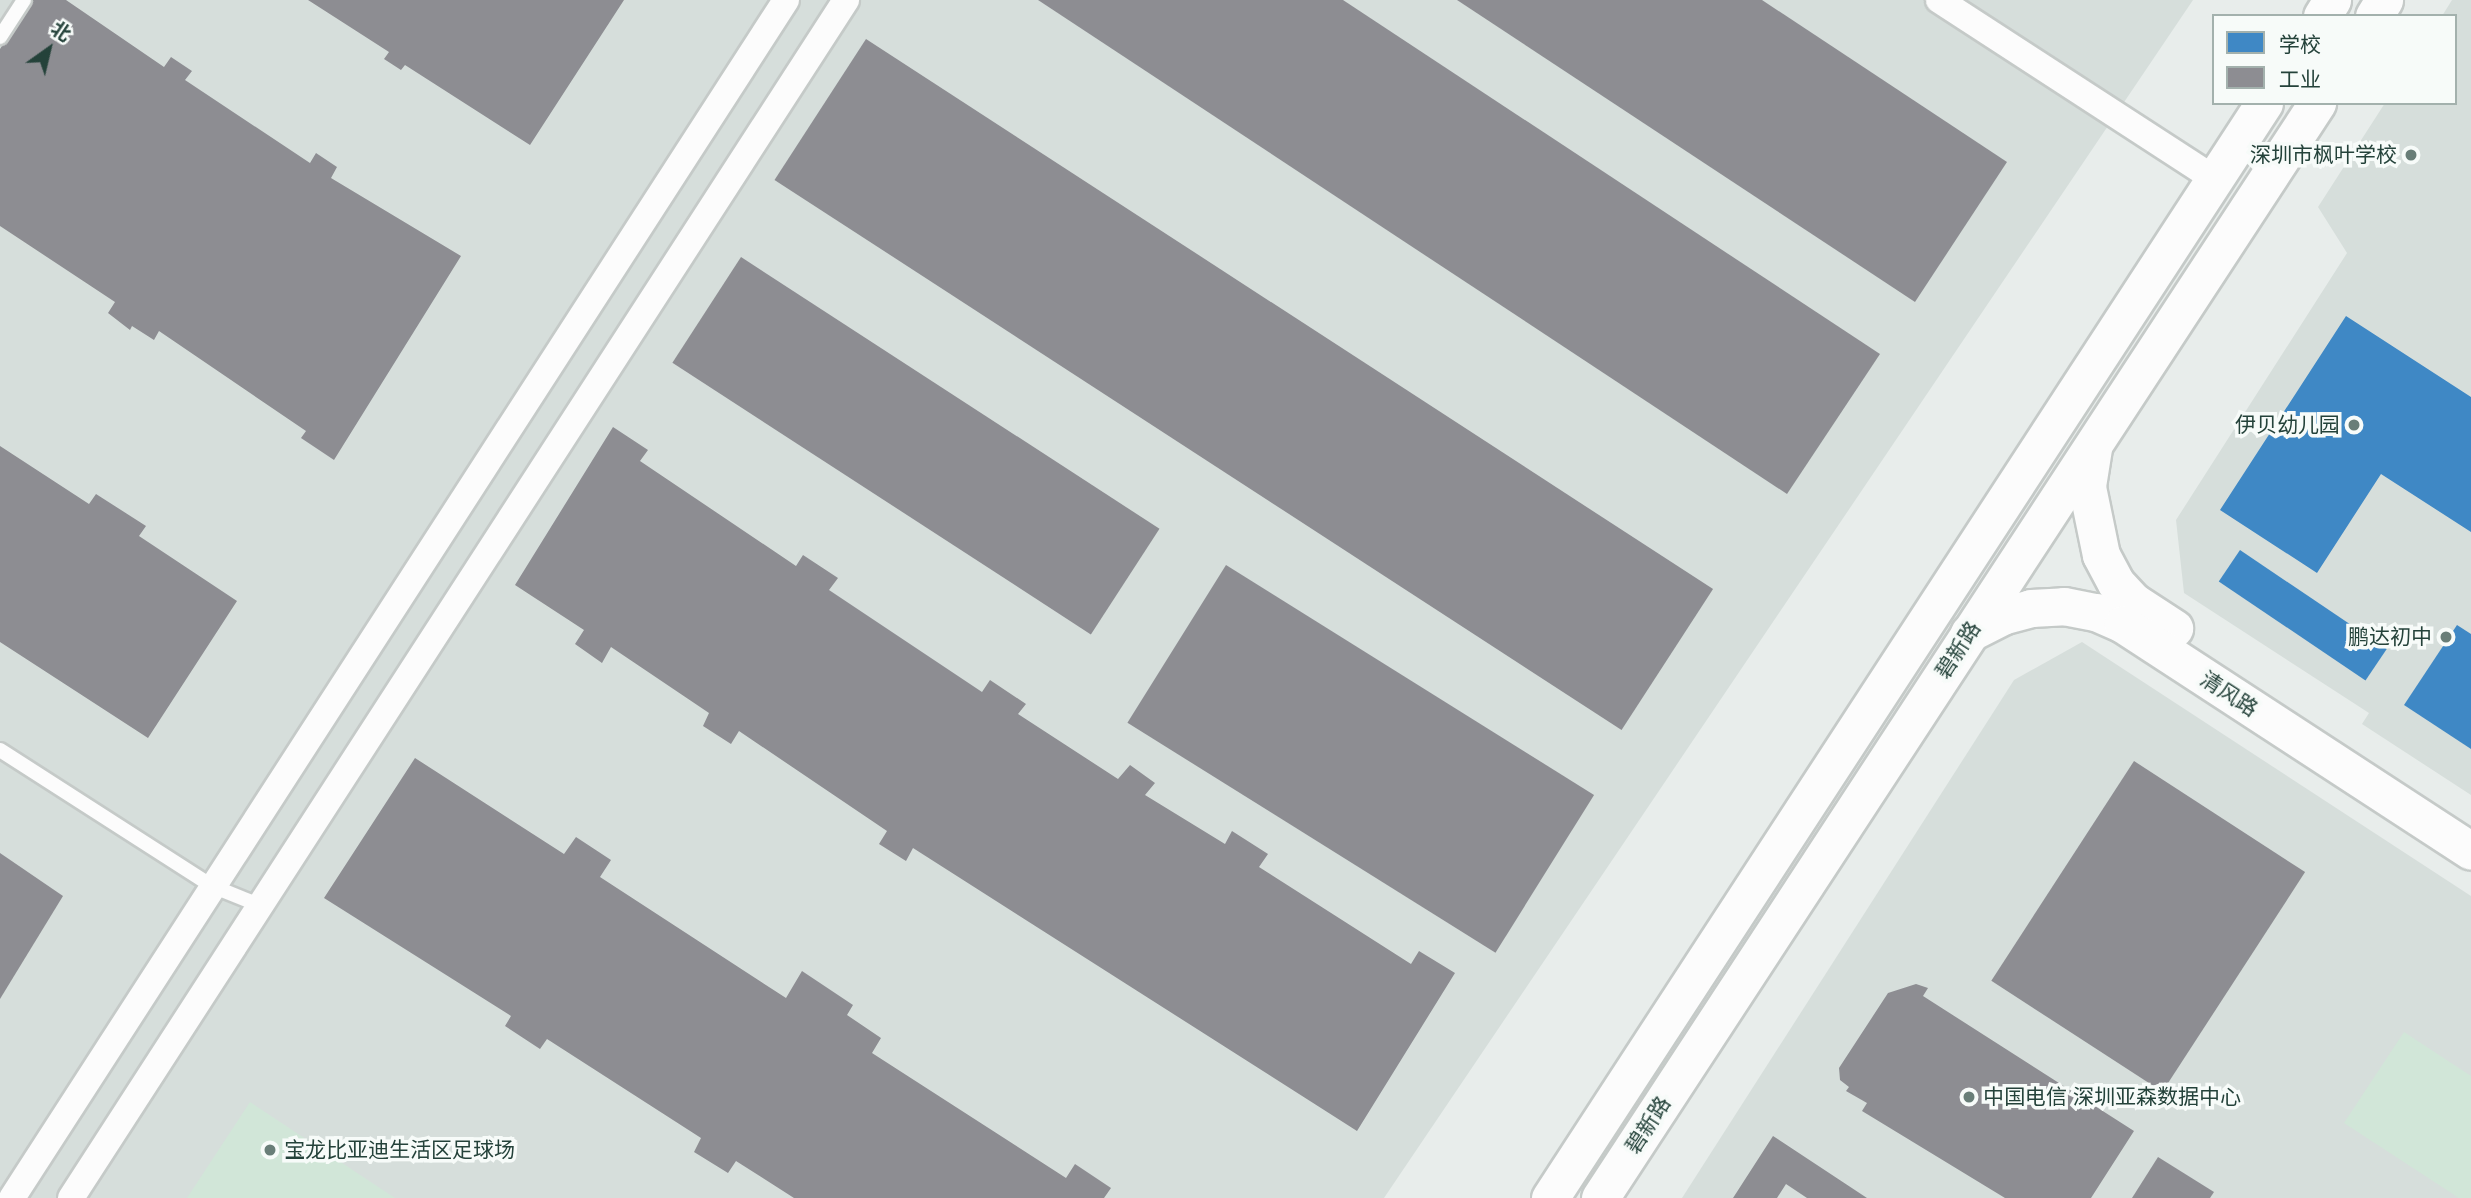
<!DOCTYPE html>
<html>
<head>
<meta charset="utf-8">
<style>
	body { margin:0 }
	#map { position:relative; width:2471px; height:1198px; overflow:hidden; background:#e8edeb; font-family:Inter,"Noto Sans SC",sans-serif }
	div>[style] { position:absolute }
	.built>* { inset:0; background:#d6dedb }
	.green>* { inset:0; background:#d1e6d8 }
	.schools>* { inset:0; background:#3f88c5; transform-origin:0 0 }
	.industry>* { inset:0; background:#8d8d92; transform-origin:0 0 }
	.roads { filter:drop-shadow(2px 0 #c5cac8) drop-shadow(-2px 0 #c5cac8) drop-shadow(0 2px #c5cac8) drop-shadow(0 -2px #c5cac8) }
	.lane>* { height:14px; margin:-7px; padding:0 7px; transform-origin:7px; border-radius:7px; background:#fcfcfc }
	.street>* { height:26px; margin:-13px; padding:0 13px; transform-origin:13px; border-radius:13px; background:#fcfcfc }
	.secondary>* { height:37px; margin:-18.5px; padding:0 18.5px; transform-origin:18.5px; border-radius:18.5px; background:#fcfcfc }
	.dots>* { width:19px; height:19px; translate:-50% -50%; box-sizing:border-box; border:4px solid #f7fbf9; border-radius:50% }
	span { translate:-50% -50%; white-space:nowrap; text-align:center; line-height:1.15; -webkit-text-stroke:7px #f7fbf9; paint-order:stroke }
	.poi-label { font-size:21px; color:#24423a }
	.right { translate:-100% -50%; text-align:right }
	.left { translate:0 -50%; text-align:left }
	.street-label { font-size:21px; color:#24423a }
	.legend { position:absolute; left:2212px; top:14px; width:245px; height:91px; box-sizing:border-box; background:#f7fbf9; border:2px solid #a3b1ad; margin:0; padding:9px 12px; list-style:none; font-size:21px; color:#24423a }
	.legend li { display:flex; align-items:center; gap:14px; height:35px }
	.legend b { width:35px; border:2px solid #a3b1ad }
	.north { position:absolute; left:14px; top:14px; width:70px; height:70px; -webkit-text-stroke:5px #f7fbf9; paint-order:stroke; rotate:34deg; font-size:19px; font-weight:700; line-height:28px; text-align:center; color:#24423a }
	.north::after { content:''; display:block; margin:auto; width:24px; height:32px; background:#24423a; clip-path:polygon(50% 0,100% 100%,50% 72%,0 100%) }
</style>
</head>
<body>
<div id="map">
	<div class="built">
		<i style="clip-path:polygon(0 0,2193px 0,1384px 1198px,0 1198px)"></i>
		<i style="clip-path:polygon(2452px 0,2471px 0,2471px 795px,2362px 724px,2369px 713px,2184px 593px,2176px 520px,2347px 253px,2318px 207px,2385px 103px,2455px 103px,2455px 16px,2442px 16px)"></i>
		<i style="clip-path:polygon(2082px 642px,2471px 896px,2471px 1198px,1682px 1198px,2014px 680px)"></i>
	</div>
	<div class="green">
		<i style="clip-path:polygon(2404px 1032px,2471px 1076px,2471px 1198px,2459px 1198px,2344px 1123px)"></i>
		<i style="clip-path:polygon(250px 1102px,395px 1198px,187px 1198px)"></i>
	</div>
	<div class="schools">
		<i style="clip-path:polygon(2346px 316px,2471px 397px,2471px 532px,2381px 474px,2317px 573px,2220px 510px)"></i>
		<i style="left:2240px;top:550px;width:177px;height:38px;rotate:34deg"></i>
		<i style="clip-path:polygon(2457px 625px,2471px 634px,2471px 749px,2404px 705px)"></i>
	</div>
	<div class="industry">
		<i style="clip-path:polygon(32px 0,66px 0,164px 67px,171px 57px,192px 71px,185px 80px,310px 163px,316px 153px,337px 167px,331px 178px,461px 256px,334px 460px,301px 438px,306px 431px,159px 331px,154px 340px,132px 326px,130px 330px,108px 313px,115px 302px,0 226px,0 49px)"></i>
		<i style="clip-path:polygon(308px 0,624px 0,530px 145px,405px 65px,401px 70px,384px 59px,389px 52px)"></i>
		<i style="clip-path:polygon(1038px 0,1343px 0,1880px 354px,1787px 494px)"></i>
		<i style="clip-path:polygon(1457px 0,1762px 0,2007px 162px,1915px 302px)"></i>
		<i style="left:866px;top:39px;width:1010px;height:168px;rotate:33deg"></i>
		<i style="left:741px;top:257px;width:499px;height:126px;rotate:33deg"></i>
		<i style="clip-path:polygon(613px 427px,648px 450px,640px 461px,796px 566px,803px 555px,838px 578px,829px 590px,982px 692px,990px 680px,1026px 704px,1018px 714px,1118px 779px,1130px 765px,1155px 783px,1145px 795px,1225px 844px,1232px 831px,1268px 854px,1259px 867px,1411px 964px,1419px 951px,1455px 973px,1357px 1131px,913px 848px,906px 861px,879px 844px,887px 831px,739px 731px,731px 744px,703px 726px,709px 713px,611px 647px,602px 663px,575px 644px,584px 630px,515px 585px)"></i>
		<i style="clip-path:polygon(0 446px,89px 504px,96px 494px,146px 526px,139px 536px,237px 601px,148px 738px,0 642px)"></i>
		<i style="left:1226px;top:565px;width:434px;height:186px;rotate:32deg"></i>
		<i style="clip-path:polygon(415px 758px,564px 854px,576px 837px,611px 860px,600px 877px,786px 998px,802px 971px,853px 1005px,847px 1015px,881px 1038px,872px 1053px,1066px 1178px,1075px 1164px,1111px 1188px,1104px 1198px,794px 1198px,736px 1161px,728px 1173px,694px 1152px,701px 1138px,547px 1039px,540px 1049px,505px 1026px,511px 1016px,324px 898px)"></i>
		<i style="left:2134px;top:761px;width:204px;height:262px;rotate:33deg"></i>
		<i style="clip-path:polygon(0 853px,63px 896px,0 999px)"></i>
		<i style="clip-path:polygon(1916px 984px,1928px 988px,1923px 996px,2134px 1131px,2091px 1198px,2005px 1198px,1862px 1111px,1867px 1103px,1846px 1091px,1849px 1087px,1840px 1080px,1839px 1068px,1888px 993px)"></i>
		<i style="clip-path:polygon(1773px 1136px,1867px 1198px,1807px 1198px,1786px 1184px,1777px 1198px,1733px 1198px)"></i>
		<i style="clip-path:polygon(2158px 1157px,2214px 1192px,2210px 1198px,2132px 1198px)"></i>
	</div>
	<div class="roads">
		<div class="lane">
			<i style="left:0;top:37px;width:44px;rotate:-57deg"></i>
			<i style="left:0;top:750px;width:252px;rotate:32.7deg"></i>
			<i style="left:212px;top:886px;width:51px;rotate:22deg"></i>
		</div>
		<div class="street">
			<i style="left:1939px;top:0;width:329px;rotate:33deg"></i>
			<i style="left:12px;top:1198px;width:1426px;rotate:-57.13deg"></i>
			<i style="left:71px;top:1198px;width:1427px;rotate:-57.1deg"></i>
		</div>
		<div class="secondary">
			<i style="left:2322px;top:16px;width:19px;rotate:-58deg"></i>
			<i style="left:2374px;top:16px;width:19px;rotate:-58deg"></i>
			<i style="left:2093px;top:448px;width:39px;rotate:99deg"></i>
			<i style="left:2087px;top:487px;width:69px;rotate:78.4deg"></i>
			<i style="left:2101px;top:555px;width:32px;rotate:62deg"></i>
			<i style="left:2116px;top:583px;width:26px;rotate:47deg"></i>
			<i style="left:2134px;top:602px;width:48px;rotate:33deg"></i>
			<i style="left:1969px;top:633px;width:37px;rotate:-27deg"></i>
			<i style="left:2002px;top:616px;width:30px;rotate:-15deg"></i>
			<i style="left:2031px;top:608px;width:33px;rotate:-3deg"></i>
			<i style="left:2064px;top:606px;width:33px;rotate:11deg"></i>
			<i style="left:2096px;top:612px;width:30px;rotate:24deg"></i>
			<i style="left:2123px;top:624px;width:415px;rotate:33.1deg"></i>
			<i style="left:1550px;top:1198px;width:1307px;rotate:-56.89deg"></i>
			<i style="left:1600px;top:1198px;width:1309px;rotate:-56.78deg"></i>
		</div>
	</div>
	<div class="dots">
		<i style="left:2411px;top:155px;background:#697e78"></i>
		<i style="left:2354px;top:425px;background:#697e78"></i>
		<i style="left:2446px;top:637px;background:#697e78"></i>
		<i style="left:1969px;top:1097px;background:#697e78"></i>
		<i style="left:270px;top:1150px;background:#697e78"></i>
	</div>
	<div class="poi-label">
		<span class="right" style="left:2397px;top:155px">深圳市枫叶学校</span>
		<span class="right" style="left:2340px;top:425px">伊贝幼儿园</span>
		<span class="right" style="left:2432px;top:637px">鹏达初中</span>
		<span class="left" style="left:1983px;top:1097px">中国电信 深圳亚森数据中心</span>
		<span class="left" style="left:284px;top:1150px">宝龙比亚迪生活区足球场</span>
	</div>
	<div class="street-label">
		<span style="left:1958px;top:650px;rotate:-57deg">碧新路</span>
		<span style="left:2229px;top:694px;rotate:33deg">清风路</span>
		<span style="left:1648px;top:1125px;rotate:-57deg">碧新路</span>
	</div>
	<ul class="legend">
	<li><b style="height:19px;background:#3f88c5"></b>学校</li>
	<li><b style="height:19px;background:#8d8d92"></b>工业</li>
	</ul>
	<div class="north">北</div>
</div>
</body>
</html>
